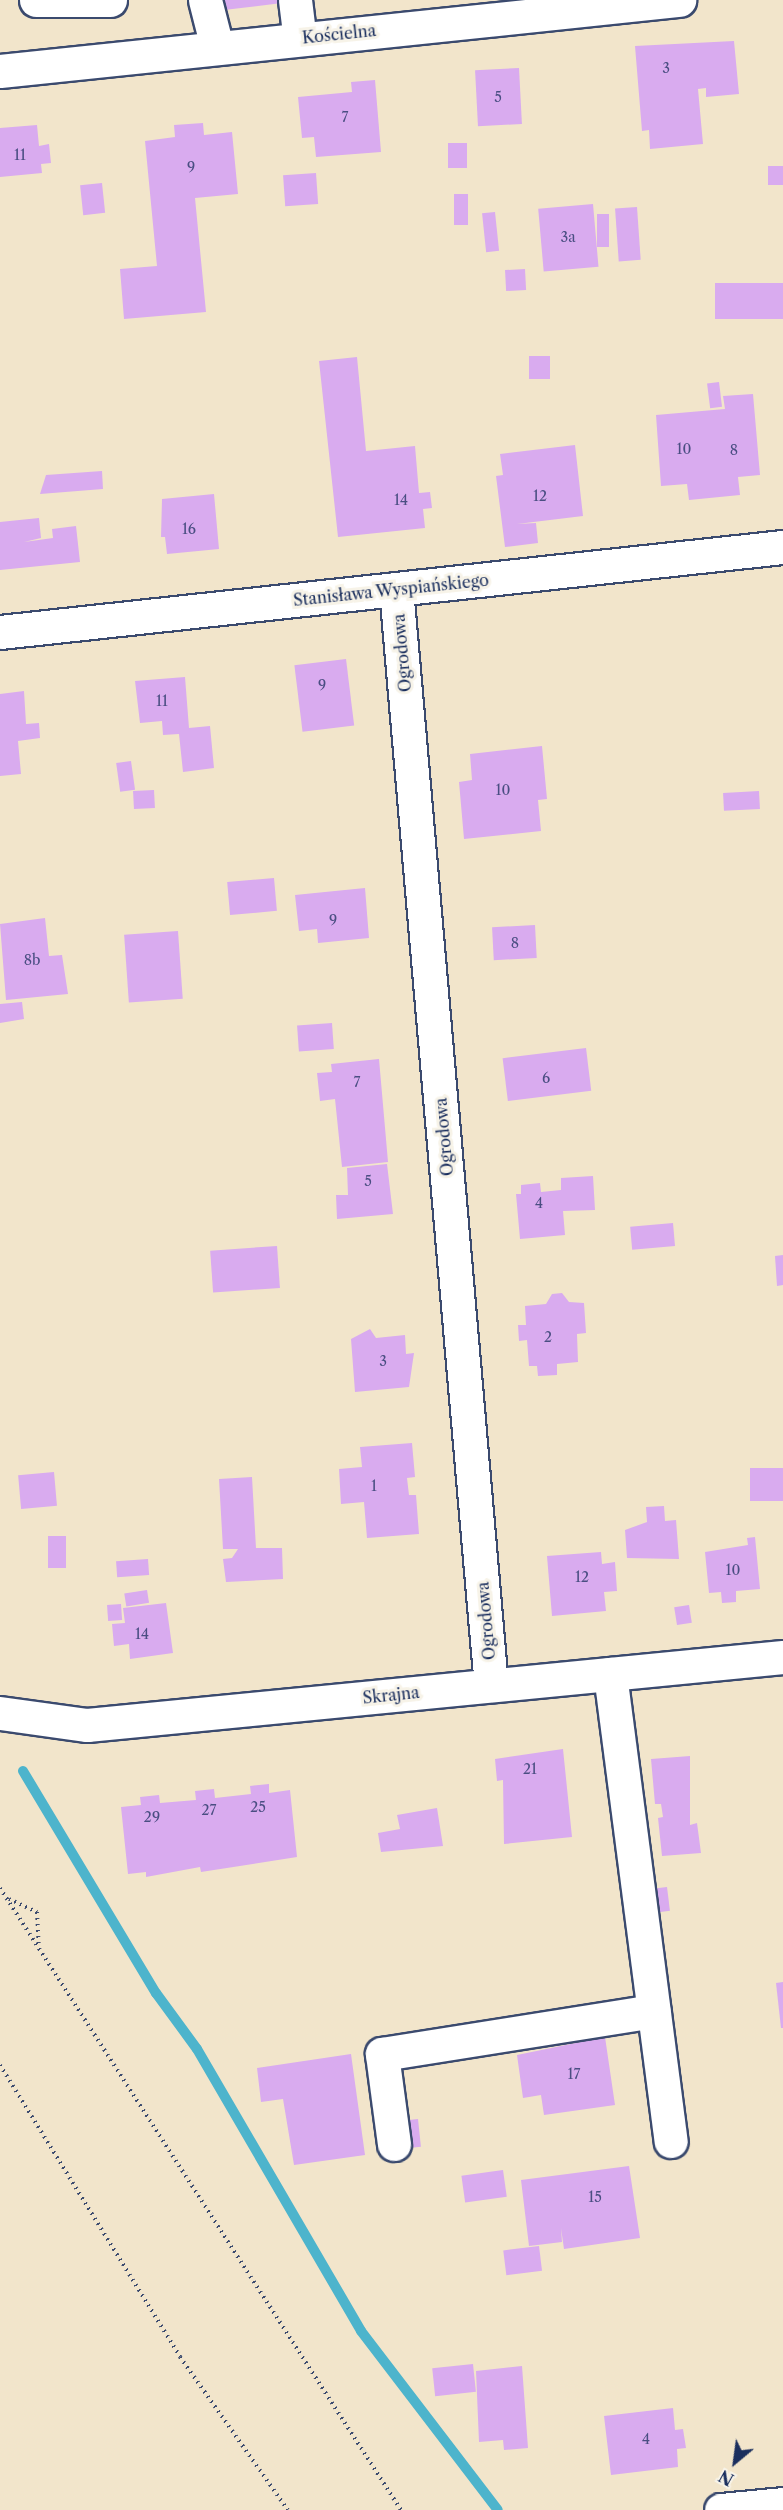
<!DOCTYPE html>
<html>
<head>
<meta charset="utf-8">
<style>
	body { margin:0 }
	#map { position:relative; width:783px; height:2510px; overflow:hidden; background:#f2e5cb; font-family:"Libre Caslon Text",serif }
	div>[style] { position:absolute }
	.stream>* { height:10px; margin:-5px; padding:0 5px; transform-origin:5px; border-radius:5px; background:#4db4cc }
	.building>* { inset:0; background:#d9abef; transform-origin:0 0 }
	.path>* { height:4px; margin-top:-2px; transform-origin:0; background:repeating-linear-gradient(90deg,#3b4a6e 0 1.5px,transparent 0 6px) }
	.roads { filter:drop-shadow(2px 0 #3b4a6e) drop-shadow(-2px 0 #3b4a6e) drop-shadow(0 2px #3b4a6e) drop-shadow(0 -2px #3b4a6e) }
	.minor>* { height:33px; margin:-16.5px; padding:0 16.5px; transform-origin:16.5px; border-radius:16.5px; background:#fff }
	span { translate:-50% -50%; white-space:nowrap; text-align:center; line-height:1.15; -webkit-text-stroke:6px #f7f3e8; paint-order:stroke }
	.number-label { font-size:14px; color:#4a4e82 }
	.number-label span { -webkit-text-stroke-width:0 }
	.street-label { font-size:16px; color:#1b2f5e }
	.north { position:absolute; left:705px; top:2432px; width:60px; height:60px; -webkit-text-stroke:4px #f7f3e8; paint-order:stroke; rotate:209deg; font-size:16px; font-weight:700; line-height:24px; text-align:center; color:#1b2f5e }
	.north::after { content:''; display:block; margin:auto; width:21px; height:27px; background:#1b2f5e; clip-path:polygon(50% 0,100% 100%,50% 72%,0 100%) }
</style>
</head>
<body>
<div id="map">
	<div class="stream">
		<i style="left:23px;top:1771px;width:259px;rotate:59.1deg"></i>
		<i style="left:156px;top:1993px;width:69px;rotate:53.8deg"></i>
		<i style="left:197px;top:2049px;width:326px;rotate:59.8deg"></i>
		<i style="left:361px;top:2331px;width:225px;rotate:52.6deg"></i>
	</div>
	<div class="building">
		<i style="clip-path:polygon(223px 0,282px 0,282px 3px,224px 10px)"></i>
		<i style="clip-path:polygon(734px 41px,739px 94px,706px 97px,706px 88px,698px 89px,703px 144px,650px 149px,649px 130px,642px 131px,635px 46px)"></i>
		<i style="left:519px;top:68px;width:56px;height:44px;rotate:87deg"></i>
		<i style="clip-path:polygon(375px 80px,381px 152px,316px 157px,314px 137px,302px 138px,298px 97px,352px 92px,351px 82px)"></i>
		<i style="clip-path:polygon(203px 123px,204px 135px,232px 132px,238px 194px,195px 198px,206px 312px,124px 319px,120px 269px,157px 266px,145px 141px,175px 137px,174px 125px)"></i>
		<i style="clip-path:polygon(37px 125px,39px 146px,49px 144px,51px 163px,41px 164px,42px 173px,0 177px,0 128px)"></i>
		<i style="left:448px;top:143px;width:19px;height:25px"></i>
		<i style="left:783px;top:166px;width:19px;height:15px;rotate:90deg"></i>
		<i style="left:316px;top:173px;width:31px;height:33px;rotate:86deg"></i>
		<i style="left:102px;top:183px;width:30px;height:22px;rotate:84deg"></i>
		<i style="left:454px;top:194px;width:14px;height:31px"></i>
		<i style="left:593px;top:204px;width:63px;height:55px;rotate:85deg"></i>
		<i style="left:637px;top:207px;width:53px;height:22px;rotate:86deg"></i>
		<i style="left:495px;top:212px;width:39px;height:13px;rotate:84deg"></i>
		<i style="left:597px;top:214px;width:12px;height:33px"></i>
		<i style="left:525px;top:269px;width:21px;height:20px;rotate:87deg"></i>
		<i style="left:783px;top:283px;width:36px;height:68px;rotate:90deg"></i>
		<i style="left:550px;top:356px;width:23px;height:21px;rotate:90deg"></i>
		<i style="clip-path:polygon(357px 357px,366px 451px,415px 446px,419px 493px,430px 492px,432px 508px,423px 509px,425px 528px,338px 537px,319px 361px)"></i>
		<i style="left:719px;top:382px;width:25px;height:12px;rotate:83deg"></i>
		<i style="clip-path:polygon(753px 394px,760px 475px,738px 477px,740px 495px,689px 500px,687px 484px,661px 486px,656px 415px,725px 409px,723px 396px)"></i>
		<i style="clip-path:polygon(575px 445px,583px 516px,517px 524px,536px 523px,538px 543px,505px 547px,496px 476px,503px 475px,500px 454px)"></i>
		<i style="clip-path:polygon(102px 471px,103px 489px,40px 494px,46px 475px)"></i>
		<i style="clip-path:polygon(214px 494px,219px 549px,167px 554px,165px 537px,161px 537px,162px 499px)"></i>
		<i style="clip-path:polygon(39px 518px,41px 538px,24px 542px,53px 538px,52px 529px,76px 526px,80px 562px,0 570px,0 522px)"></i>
		<i style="left:346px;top:659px;width:67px;height:52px;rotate:83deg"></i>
		<i style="clip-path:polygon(185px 677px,189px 728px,210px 726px,214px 768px,183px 772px,179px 734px,163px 735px,162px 721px,140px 723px,135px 681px)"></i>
		<i style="clip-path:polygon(24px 691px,26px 724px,39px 723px,40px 738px,18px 741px,21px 774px,0 776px,0 694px)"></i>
		<i style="clip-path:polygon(542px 746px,547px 799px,538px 800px,541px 831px,464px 839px,459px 782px,472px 780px,470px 754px)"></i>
		<i style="left:131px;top:761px;width:29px;height:15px;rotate:82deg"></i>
		<i style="left:154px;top:790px;width:18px;height:21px;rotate:87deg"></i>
		<i style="left:759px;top:791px;width:18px;height:36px;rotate:87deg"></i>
		<i style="left:274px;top:878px;width:33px;height:47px;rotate:85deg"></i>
		<i style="clip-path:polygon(365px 888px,369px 938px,318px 943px,317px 929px,299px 931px,295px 895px)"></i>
		<i style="clip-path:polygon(45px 918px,49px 956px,62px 955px,68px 994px,6px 1000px,0 924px)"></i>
		<i style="left:535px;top:925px;width:33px;height:43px;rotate:87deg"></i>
		<i style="left:178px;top:931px;width:68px;height:54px;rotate:86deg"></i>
		<i style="clip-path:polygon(22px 1002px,24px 1019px,0 1023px,0 1004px)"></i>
		<i style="left:332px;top:1023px;width:26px;height:35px;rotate:86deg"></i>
		<i style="left:586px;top:1048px;width:43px;height:84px;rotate:83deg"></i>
		<i style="clip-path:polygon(379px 1059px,388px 1162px,342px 1167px,335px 1099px,320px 1101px,317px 1073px,332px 1072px,331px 1064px)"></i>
		<i style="clip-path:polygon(387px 1164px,393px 1214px,337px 1219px,336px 1195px,348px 1195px,347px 1168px)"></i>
		<i style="clip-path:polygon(593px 1176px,595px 1210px,563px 1211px,565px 1235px,520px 1239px,516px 1194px,521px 1194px,521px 1185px,540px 1183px,541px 1192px,561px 1190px,561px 1178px)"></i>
		<i style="left:673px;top:1223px;width:23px;height:43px;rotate:85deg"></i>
		<i style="left:277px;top:1246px;width:42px;height:67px;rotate:86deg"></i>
		<i style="clip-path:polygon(783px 1255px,783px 1285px,777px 1286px,775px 1256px)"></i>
		<i style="clip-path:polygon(562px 1293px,569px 1302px,584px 1303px,586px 1333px,577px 1334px,578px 1362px,557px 1364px,557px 1375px,538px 1376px,537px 1366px,529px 1366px,527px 1340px,519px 1341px,518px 1325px,526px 1325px,525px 1306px,546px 1304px,552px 1294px)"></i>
		<i style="clip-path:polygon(370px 1329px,376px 1338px,405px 1335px,406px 1354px,414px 1353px,409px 1387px,355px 1392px,351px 1339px)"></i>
		<i style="clip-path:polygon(412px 1443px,415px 1477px,407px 1478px,409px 1495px,416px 1495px,419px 1534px,367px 1538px,364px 1502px,341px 1504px,339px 1469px,362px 1467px,360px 1447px)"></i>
		<i style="left:783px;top:1468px;width:33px;height:33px;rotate:90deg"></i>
		<i style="left:54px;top:1472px;width:34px;height:36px;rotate:85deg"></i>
		<i style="clip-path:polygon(252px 1477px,256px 1548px,282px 1548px,283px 1579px,226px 1582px,223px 1559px,232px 1558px,238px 1549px,223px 1549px,219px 1479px)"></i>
		<i style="clip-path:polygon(664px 1506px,665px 1521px,676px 1520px,679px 1559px,627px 1558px,625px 1530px,647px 1522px,646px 1507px)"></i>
		<i style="left:48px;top:1536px;width:18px;height:32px"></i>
		<i style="clip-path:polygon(755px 1537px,760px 1589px,736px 1591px,736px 1602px,722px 1603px,721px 1592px,709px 1593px,705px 1552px,748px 1545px,747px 1538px)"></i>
		<i style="clip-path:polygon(601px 1552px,602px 1564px,615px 1562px,617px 1591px,604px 1592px,606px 1611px,552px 1616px,547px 1556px)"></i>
		<i style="left:148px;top:1559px;width:16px;height:32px;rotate:86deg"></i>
		<i style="left:147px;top:1590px;width:13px;height:23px;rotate:81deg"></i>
		<i style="clip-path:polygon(166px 1603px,173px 1653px,130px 1659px,129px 1644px,114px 1646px,112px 1624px,125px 1623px,123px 1608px)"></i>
		<i style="left:121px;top:1604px;width:16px;height:14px;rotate:86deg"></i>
		<i style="left:689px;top:1605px;width:18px;height:15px;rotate:81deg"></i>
		<i style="clip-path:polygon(563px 1749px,572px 1837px,504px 1844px,503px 1780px,497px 1781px,495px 1759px)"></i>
		<i style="clip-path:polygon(690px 1756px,690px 1825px,697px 1823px,701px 1853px,662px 1856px,658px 1818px,663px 1817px,661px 1804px,655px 1804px,651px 1759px)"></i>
		<i style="clip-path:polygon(269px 1784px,269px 1793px,290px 1790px,297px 1857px,201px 1872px,200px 1867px,146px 1877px,146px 1872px,128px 1874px,121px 1807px,141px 1805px,140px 1797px,159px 1795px,160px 1803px,196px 1800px,195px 1791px,214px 1789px,215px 1798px,251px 1794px,250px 1786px)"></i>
		<i style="clip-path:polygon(437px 1808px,443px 1846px,381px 1852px,378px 1833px,400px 1829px,397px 1815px)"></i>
		<i style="left:667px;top:1887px;width:24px;height:19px;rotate:83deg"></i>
		<i style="clip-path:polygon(783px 1982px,783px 2028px,781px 2028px,776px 1983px)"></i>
		<i style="clip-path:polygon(605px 2037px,615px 2105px,544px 2115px,541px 2095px,523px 2098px,517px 2055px)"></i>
		<i style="clip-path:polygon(351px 2054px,365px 2155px,294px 2165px,283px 2099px,261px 2102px,257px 2068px)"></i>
		<i style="left:418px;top:2119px;width:28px;height:14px;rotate:84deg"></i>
		<i style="clip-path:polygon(629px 2166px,640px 2238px,564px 2249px,561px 2228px,562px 2242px,529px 2246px,521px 2180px)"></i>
		<i style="left:503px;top:2170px;width:27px;height:42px;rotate:82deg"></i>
		<i style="left:539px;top:2246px;width:25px;height:36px;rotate:83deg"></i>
		<i style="left:473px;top:2364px;width:28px;height:41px;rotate:84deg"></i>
		<i style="clip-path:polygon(522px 2366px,528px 2448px,504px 2450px,503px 2440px,479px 2442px,476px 2371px)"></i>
		<i style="clip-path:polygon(673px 2408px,675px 2430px,683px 2429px,686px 2448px,677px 2449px,678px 2467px,611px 2475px,604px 2416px)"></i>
	</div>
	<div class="path">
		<i style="left:0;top:1888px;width:740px;rotate:57.19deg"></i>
		<i style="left:9px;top:1899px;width:31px;rotate:25deg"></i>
		<i style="left:37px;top:1912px;width:36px;rotate:87deg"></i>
		<i style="left:0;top:2065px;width:343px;rotate:58.3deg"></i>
		<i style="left:180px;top:2357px;width:187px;rotate:54.8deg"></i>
	</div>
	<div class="roads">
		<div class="minor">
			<i style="left:36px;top:0;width:74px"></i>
			<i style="left:205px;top:0;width:49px;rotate:75.7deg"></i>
			<i style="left:295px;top:0;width:38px;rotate:83deg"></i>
			<i style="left:0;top:71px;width:683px;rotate:-5.97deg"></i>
			<i style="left:396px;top:589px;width:1100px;rotate:85.05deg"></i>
			<i style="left:0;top:632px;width:788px;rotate:-6.2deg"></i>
			<i style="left:610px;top:1674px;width:471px;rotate:82.6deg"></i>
			<i style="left:0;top:1713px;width:88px;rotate:7.9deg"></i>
			<i style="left:87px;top:1725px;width:699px;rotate:-5.58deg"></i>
			<i style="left:394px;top:2144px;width:91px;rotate:-97.6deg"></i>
			<i style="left:382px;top:2054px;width:275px;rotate:-9deg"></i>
			<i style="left:721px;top:2510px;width:62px;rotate:-5.5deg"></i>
		</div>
	</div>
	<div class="number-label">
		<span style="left:666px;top:68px">3</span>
		<span style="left:498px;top:97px">5</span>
		<span style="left:345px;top:117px">7</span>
		<span style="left:20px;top:155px">11</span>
		<span style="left:191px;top:167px">9</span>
		<span style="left:568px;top:237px">3a</span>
		<span style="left:684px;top:449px">10</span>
		<span style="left:734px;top:450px">8</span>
		<span style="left:540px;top:496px">12</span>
		<span style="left:401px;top:500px">14</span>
		<span style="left:189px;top:529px">16</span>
		<span style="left:322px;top:685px">9</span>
		<span style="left:162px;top:701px">11</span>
		<span style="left:503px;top:790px">10</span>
		<span style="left:333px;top:920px">9</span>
		<span style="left:515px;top:943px">8</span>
		<span style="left:32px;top:960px">8b</span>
		<span style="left:546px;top:1078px">6</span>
		<span style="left:357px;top:1082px">7</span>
		<span style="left:368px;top:1181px">5</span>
		<span style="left:539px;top:1203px">4</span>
		<span style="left:548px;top:1337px">2</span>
		<span style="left:383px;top:1361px">3</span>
		<span style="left:374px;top:1486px">1</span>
		<span style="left:733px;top:1570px">10</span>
		<span style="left:582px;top:1577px">12</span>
		<span style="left:142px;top:1634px">14</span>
		<span style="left:530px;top:1769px">21</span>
		<span style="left:258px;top:1807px">25</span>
		<span style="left:209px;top:1810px">27</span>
		<span style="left:152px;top:1817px">29</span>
		<span style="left:574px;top:2074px">17</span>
		<span style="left:595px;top:2197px">15</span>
		<span style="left:646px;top:2439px">4</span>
	</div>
	<div class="street-label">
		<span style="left:339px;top:34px;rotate:-6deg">Kościelna</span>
		<span style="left:391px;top:590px;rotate:-6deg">Stanisława Wyspiańskiego</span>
		<span style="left:402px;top:653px;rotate:-95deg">Ogrodowa</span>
		<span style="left:444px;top:1137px;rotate:-95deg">Ogrodowa</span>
		<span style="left:486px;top:1621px;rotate:-95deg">Ogrodowa</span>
		<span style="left:391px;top:1695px;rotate:-6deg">Skrajna</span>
	</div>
	<div class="north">N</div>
</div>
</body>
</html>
